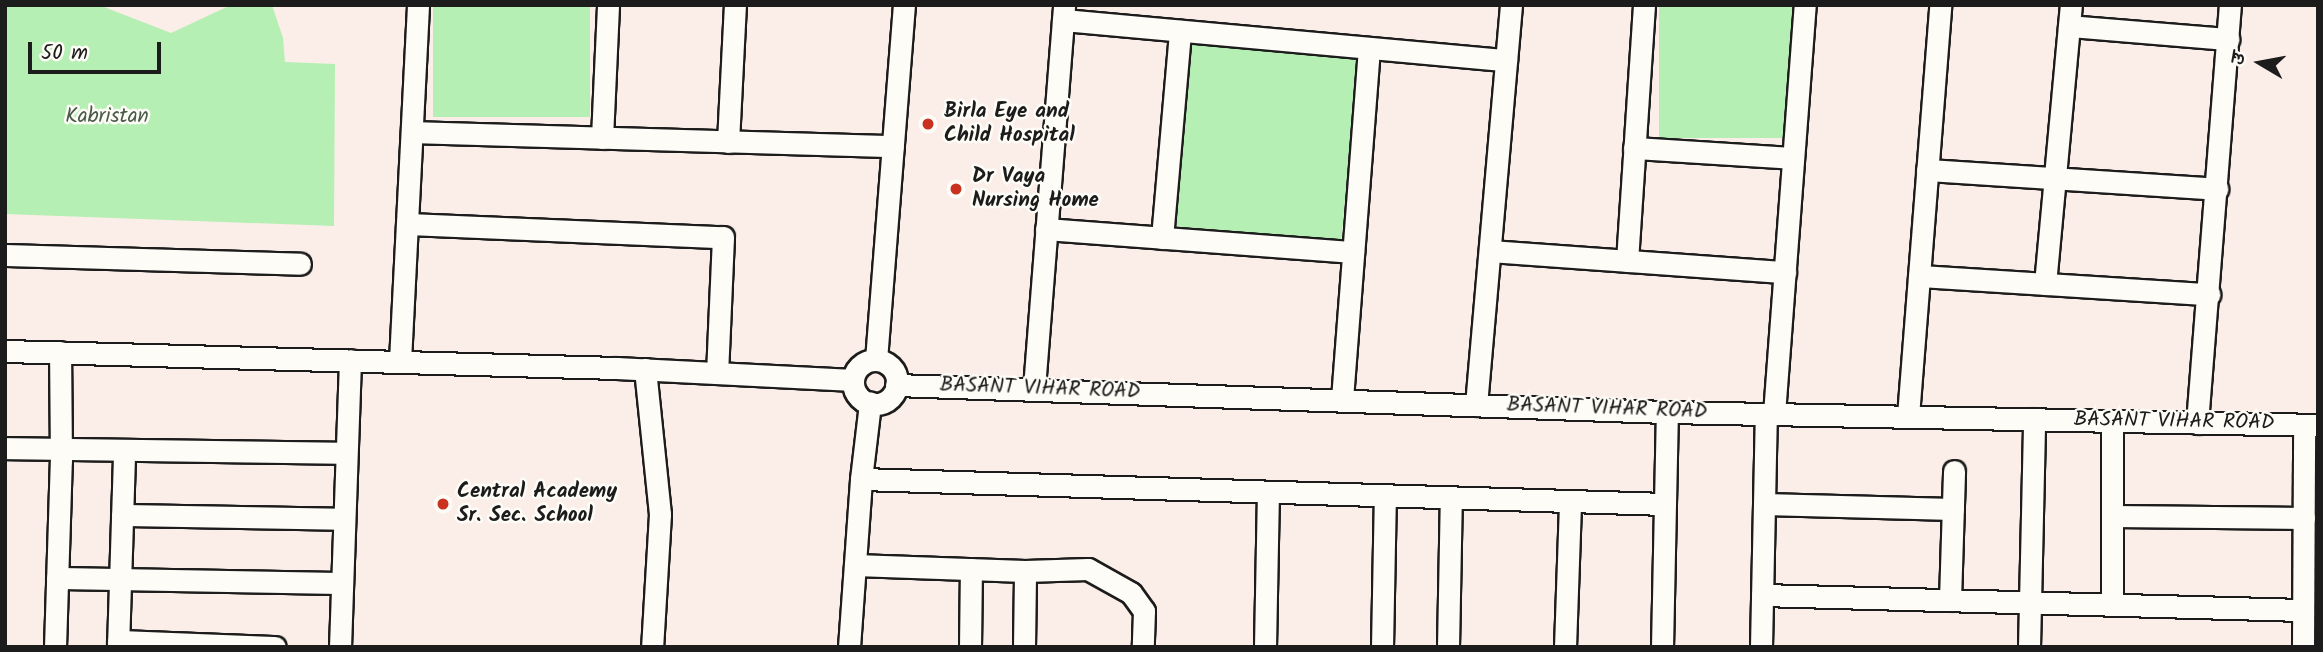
<!DOCTYPE html>
<html>
<head>
<meta charset="utf-8">
<style>
	body { margin:0 }
	#map { position:relative; width:2323px; height:652px; overflow:hidden; background:#fbeee9; font-family:Kalam,"Playpen Sans Deva",sans-serif }
	div>[style] { position:absolute }
	.green>* { inset:0; background:#b6efb3; transform-origin:0 0 }
	.roads { filter:drop-shadow(2px 0 #1c1c1c) drop-shadow(-2px 0 #1c1c1c) drop-shadow(0 2px #1c1c1c) drop-shadow(0 -2px #1c1c1c) }
	.minor>* { height:21px; margin:-10.5px; padding:0 10.5px; transform-origin:10.5px; border-radius:10.5px; background:#fdfcf7 }
	.minor>.ring { margin:-10.5px; padding:0; box-sizing:content-box; background:none; border:21px solid #fdfcf7; border-radius:50% }
	.dots>* { width:19px; height:19px; translate:-50% -50%; box-sizing:border-box; border:4px solid #fdfcf7; border-radius:50% }
	span { translate:-50% -50%; white-space:nowrap; text-align:center; line-height:1.15; -webkit-text-stroke:5px #fdfcf7; paint-order:stroke }
	.poi-label { font-size:21px; color:#1c1c1c; font-weight:700 }
	.left { translate:0 -50%; text-align:left }
	.park-label { font-size:21px; color:#4a5b49 }
	.street-label { font-size:21px; color:#1c1c1c }
	.frame { position:absolute; inset:0; border:7px solid #1c1c1c; pointer-events:none }
	.north { position:absolute; left:2225px; top:28px; width:70px; height:70px; -webkit-text-stroke:5px #fdfcf7; paint-order:stroke; rotate:280deg; font-size:19px; font-weight:700; line-height:28px; text-align:center; color:#1c1c1c }
	.north::after { content:''; display:block; margin:auto; width:24px; height:32px; background:#1c1c1c; clip-path:polygon(50% 0,100% 100%,50% 72%,0 100%) }
	.scale { position:absolute; left:28px; top:42px; width:133px; height:32px; box-sizing:border-box; border:4px solid #1c1c1c; border-top:0; padding-left:9px; font-size:21px; line-height:24px; white-space:nowrap; color:#1c1c1c; -webkit-text-stroke:5px #fdfcf7; paint-order:stroke }
</style>
</head>
<body>
<div id="map">
	<div class="green">
		<i style="clip-path:polygon(5px 5px,99px 5px,171px 33px,231px 5px,272px 5px,283px 38px,285px 62px,335px 64px,334px 226px,5px 214px)"></i>
		<i style="left:433px;top:5px;width:157px;height:112px"></i>
		<i style="left:1659px;top:5px;width:134px;height:133px"></i>
		<i style="left:1192px;top:43px;width:166px;height:184px;rotate:5deg"></i>
	</div>
	<div class="roads">
		<div class="minor">
			<i style="left:1063px;top:20px;width:445px;rotate:5.2deg"></i>
			<i style="left:2069px;top:26px;width:160px;rotate:4.7deg"></i>
			<i style="left:412px;top:132px;width:481px;rotate:1.7deg"></i>
			<i style="left:602px;top:138px;width:133px;rotate:-87.4deg"></i>
			<i style="left:728px;top:142px;width:137px;rotate:-87.1deg"></i>
			<i style="left:1634px;top:148px;width:159px;rotate:3.6deg"></i>
			<i style="left:1927px;top:170px;width:291px;rotate:3.7deg"></i>
			<i style="left:407px;top:224px;width:316px;rotate:2.4deg"></i>
			<i style="left:723px;top:237px;width:136px;rotate:92.5deg"></i>
			<i style="left:1046px;top:229px;width:308px;rotate:4.3deg"></i>
			<i style="left:1162px;top:238px;width:208px;rotate:-85deg"></i>
			<i style="left:1490px;top:251px;width:296px;rotate:4.1deg"></i>
			<i style="left:5px;top:255px;width:295px;rotate:1.7deg"></i>
			<i style="left:1627px;top:261px;width:257px;rotate:-86.2deg"></i>
			<i style="left:1919px;top:276px;width:291px;rotate:3.6deg"></i>
			<i style="left:2045px;top:284px;width:280px;rotate:-84.7deg"></i>
			<i style="left:5px;top:351px;width:612px;rotate:1.59deg"></i>
			<i style="left:617px;top:368px;width:236px;rotate:2.9deg"></i>
			<i style="left:876px;top:360px;width:356px;rotate:-85.5deg"></i>
			<i class="ring" style="left:853px;top:360px;width:23px;height:23px"></i>
			<i style="left:400px;top:361px;width:356px;rotate:-87.1deg"></i>
			<i style="left:645px;top:369px;width:146px;rotate:84.1deg"></i>
			<i style="left:660px;top:514px;width:133px;rotate:93.4deg"></i>
			<i style="left:896px;top:385px;width:771px;rotate:2.01deg"></i>
			<i style="left:1667px;top:412px;width:651px;rotate:1.14deg"></i>
			<i style="left:1034px;top:388px;width:384px;rotate:-85.5deg"></i>
			<i style="left:1342px;top:399px;width:352px;rotate:-85.6deg"></i>
			<i style="left:1476px;top:405px;width:402px;rotate:-85deg"></i>
			<i style="left:1774px;top:414px;width:410px;rotate:-85.7deg"></i>
			<i style="left:1908px;top:416px;width:412px;rotate:-85.5deg"></i>
			<i style="left:2197px;top:423px;width:419px;rotate:-85.5deg"></i>
			<i style="left:5px;top:448px;width:341px;rotate:0.8deg"></i>
			<i style="left:861px;top:479px;width:804px;rotate:1.78deg"></i>
			<i style="left:1764px;top:504px;width:189px;rotate:1.5deg"></i>
			<i style="left:122px;top:515px;width:222px;rotate:1deg"></i>
			<i style="left:2112px;top:516px;width:192px;rotate:0.6deg"></i>
			<i style="left:855px;top:565px;width:170px;rotate:2deg"></i>
			<i style="left:1025px;top:571px;width:63px;rotate:-1.8deg"></i>
			<i style="left:1088px;top:569px;width:49px;rotate:29.2deg"></i>
			<i style="left:1131px;top:593px;width:22px;rotate:54deg"></i>
			<i style="left:1144px;top:611px;width:36px;rotate:92deg"></i>
			<i style="left:57px;top:578px;width:285px;rotate:1deg"></i>
			<i style="left:1762px;top:595px;width:541px;rotate:1.59deg"></i>
			<i style="left:1950px;top:600px;width:129px;rotate:-88.2deg"></i>
			<i style="left:2112px;top:605px;width:184px;rotate:-90deg"></i>
			<i style="left:118px;top:641px;width:157px;rotate:2.2deg"></i>
			<i style="left:55px;top:647px;width:187px;rotate:-88.2deg"></i>
			<i style="left:61px;top:460px;width:108px;rotate:-90.5deg"></i>
			<i style="left:118px;top:647px;width:195px;rotate:-88.2deg"></i>
			<i style="left:340px;top:647px;width:287px;rotate:-88deg"></i>
			<i style="left:849px;top:647px;width:168px;rotate:-85.9deg"></i>
			<i style="left:861px;top:479px;width:77px;rotate:-83.2deg"></i>
			<i style="left:970px;top:647px;width:78px;rotate:-89.3deg"></i>
			<i style="left:1024px;top:647px;width:76px;rotate:-89.2deg"></i>
			<i style="left:1265px;top:647px;width:155px;rotate:-88.9deg"></i>
			<i style="left:1382px;top:647px;width:152px;rotate:-88.9deg"></i>
			<i style="left:1448px;top:647px;width:150px;rotate:-88.9deg"></i>
			<i style="left:1565px;top:647px;width:146px;rotate:-88deg"></i>
			<i style="left:1662px;top:647px;width:235px;rotate:-88.8deg"></i>
			<i style="left:1761px;top:647px;width:233px;rotate:-88.8deg"></i>
			<i style="left:2029px;top:647px;width:228px;rotate:-88.7deg"></i>
			<i style="left:2303px;top:647px;width:222px;rotate:-89.7deg"></i>
		</div>
	</div>
	<div class="dots">
		<i style="left:928px;top:124px;background:#c8321e"></i>
		<i style="left:956px;top:189px;background:#c8321e"></i>
		<i style="left:443px;top:504px;background:#c8321e"></i>
	</div>
	<div class="poi-label">
		<span class="left" style="left:944px;top:124px">Birla Eye and<br>Child Hospital</span>
		<span class="left" style="left:972px;top:189px">Dr Vaya<br>Nursing Home</span>
		<span class="left" style="left:457px;top:504px">Central Academy<br>Sr. Sec. School</span>
	</div>
	<div class="park-label">
		<span style="left:107px;top:117px">Kabristan</span>
	</div>
	<div class="street-label">
		<span style="left:1040px;top:389px;rotate:2deg">BASANT VIHAR ROAD</span>
		<span style="left:1607px;top:409px;rotate:2deg">BASANT VIHAR ROAD</span>
		<span style="left:2174px;top:422px;rotate:1deg">BASANT VIHAR ROAD</span>
	</div>
	<div class="frame"></div>
	<div class="north">उ</div>
	<div class="scale">50 m</div>
</div>
</body>
</html>
